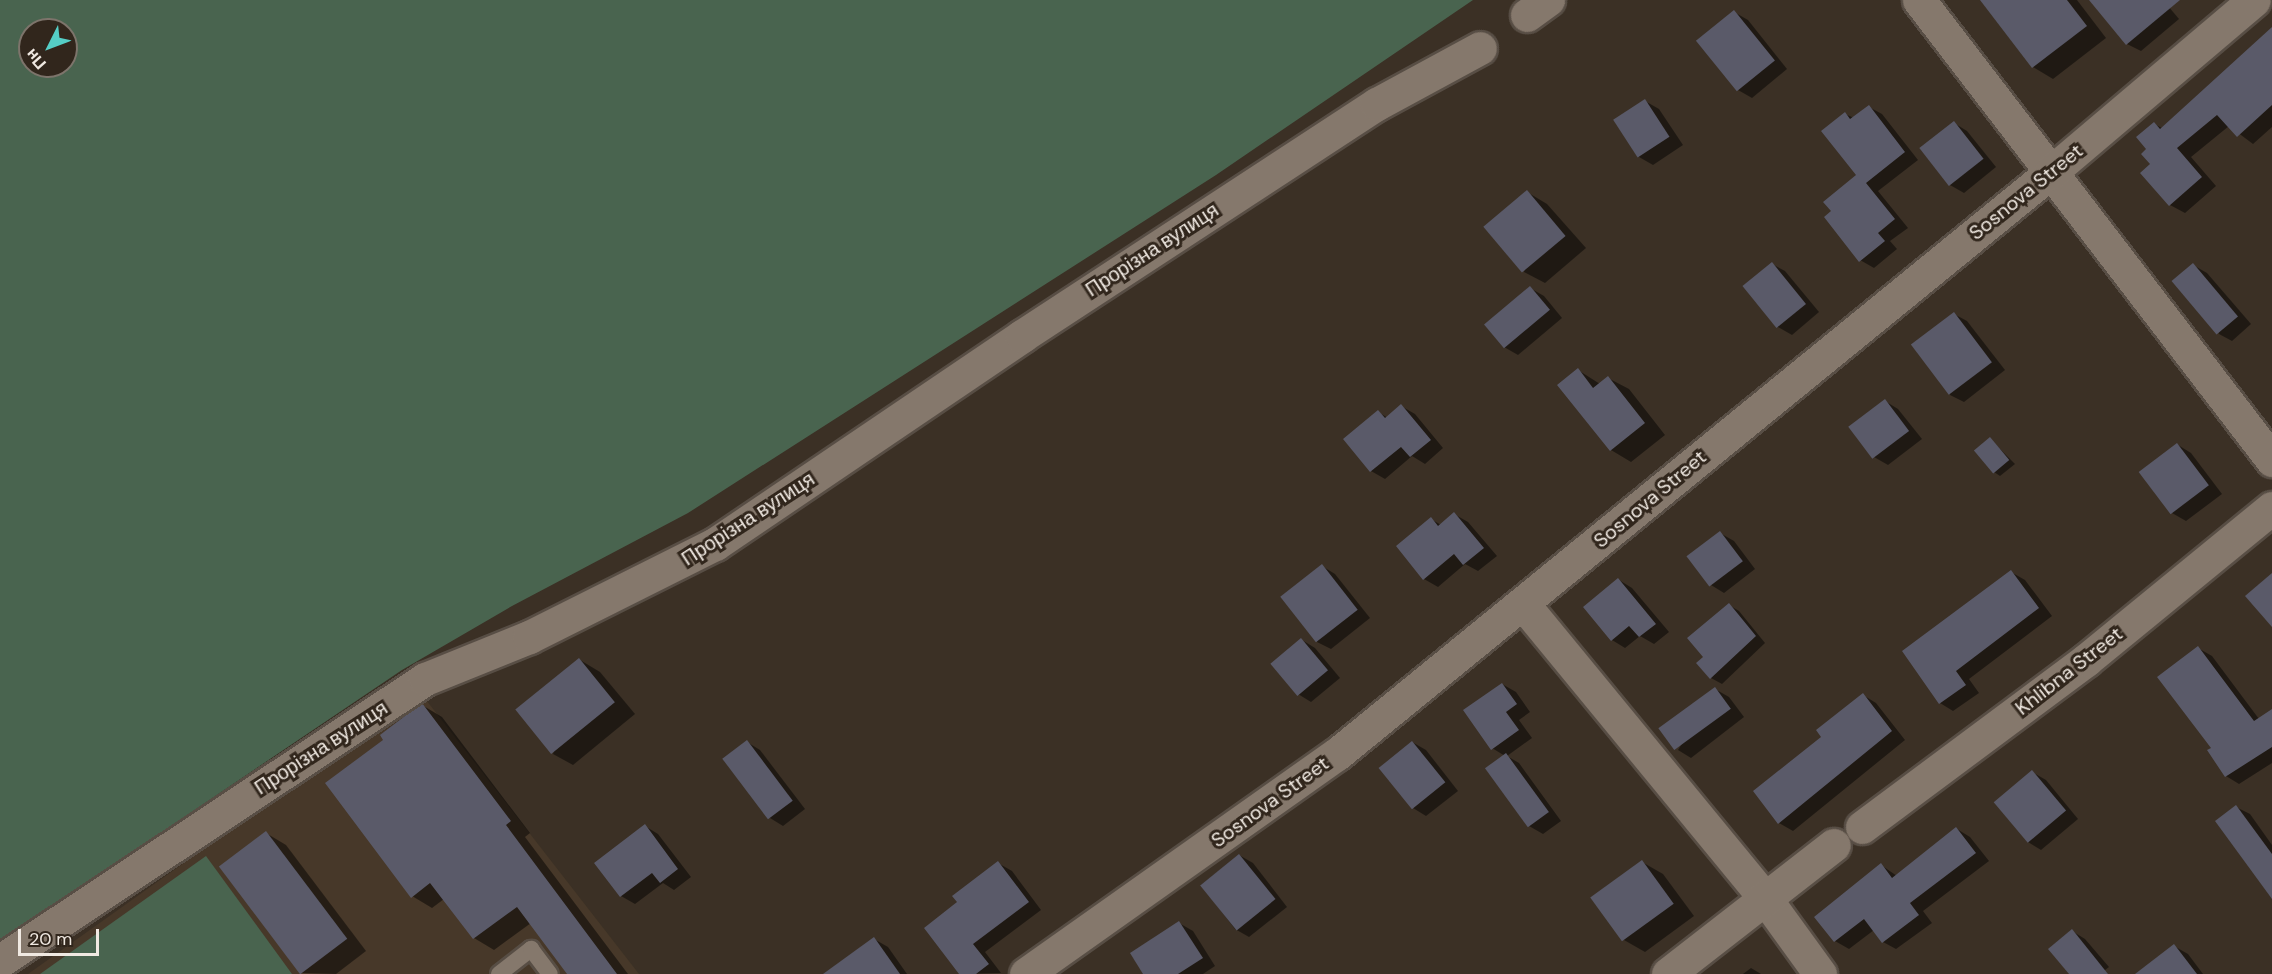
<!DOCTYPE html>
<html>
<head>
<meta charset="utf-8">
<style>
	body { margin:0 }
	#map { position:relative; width:2272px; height:974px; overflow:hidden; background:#3b3025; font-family:"DM Sans",sans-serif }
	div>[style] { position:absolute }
	.built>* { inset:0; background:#473829 }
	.forest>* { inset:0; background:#49644f }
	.shadow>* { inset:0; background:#0007 }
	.building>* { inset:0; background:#5a5a69; transform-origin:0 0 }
	.roads { filter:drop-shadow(2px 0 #584e45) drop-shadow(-2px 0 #584e45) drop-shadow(0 2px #584e45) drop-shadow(0 -2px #584e45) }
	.lane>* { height:16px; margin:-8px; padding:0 8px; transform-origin:8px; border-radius:8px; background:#85786c }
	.street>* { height:33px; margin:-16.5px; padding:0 16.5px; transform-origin:16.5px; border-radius:16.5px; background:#85786c }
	span { translate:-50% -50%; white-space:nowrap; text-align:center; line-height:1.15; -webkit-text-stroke:6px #31261c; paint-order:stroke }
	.street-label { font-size:20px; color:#f0e9e2 }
	.north { position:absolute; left:18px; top:18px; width:60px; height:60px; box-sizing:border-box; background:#31261c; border:2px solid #7d746b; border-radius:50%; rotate:228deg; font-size:16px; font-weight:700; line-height:24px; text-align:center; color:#f0e9e2 }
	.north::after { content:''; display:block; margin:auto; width:21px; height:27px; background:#55cec6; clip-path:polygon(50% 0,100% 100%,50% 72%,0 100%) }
	.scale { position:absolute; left:18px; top:929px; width:81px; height:27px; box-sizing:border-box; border:3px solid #f0e9e2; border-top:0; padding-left:8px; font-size:18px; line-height:21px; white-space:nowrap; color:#f0e9e2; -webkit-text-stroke:4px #31261c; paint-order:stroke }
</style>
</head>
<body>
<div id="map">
	<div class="built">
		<i style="clip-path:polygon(423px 696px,639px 974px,28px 974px,345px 748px)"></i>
	</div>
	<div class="forest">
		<i style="clip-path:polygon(evenodd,0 0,1473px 0,1216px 175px,688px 513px,512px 606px,402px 670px,0 941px,0 0,30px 30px,66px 30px,66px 66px,30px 66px,30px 30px)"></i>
		<i style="clip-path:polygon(206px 856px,292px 974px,40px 974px)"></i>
	</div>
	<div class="shadow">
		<i style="clip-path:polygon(1998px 0,2077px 0,2106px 38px,2053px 79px,2033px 67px)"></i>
		<i style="clip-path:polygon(2098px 0,2163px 0,2179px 19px,2141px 51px,2127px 44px)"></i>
		<i style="clip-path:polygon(1734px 12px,1748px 20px,1787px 69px,1752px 98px,1738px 90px)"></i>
		<i style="clip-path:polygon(2272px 34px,2272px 127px,2253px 144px,2229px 126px,2191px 157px,2216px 186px,2185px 213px,2170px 205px,2152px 164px,2149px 149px,2154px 124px,2162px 128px)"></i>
		<i style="clip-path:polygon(1645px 101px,1659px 109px,1683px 145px,1653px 165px,1639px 157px)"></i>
		<i style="clip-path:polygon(1869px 107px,1882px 114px,1918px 160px,1878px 191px,1908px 228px,1890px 241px,1897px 249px,1874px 268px,1860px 260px,1833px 211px,1858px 176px,1845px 114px,1854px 118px)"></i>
		<i style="clip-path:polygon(1954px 123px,1967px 131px,1996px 167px,1964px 193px,1950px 185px,1922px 149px)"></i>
		<i style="clip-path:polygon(1527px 192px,1547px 204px,1586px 248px,1545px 283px,1524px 272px)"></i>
		<i style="clip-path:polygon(1772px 264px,1785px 271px,1819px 312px,1792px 335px,1778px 327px)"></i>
		<i style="clip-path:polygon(2193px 265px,2207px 273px,2251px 324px,2232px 341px,2219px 334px)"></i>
		<i style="clip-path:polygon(1530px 288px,1544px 296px,1562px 318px,1518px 355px,1504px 347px,1486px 325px)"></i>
		<i style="clip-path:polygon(1954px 314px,1967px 321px,2005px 370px,1964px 402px,1950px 395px)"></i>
		<i style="clip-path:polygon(1578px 370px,1600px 384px,1608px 378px,1629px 389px,1665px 435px,1631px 462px,1611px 450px)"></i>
		<i style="clip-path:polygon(1885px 401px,1898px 409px,1922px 439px,1888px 465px,1874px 457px)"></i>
		<i style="clip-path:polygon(1401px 406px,1415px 414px,1443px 448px,1425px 464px,1412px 456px,1385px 479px,1371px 471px,1345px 439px,1378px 412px,1388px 418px)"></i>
		<i style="clip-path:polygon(1990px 439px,2015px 464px,2000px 476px,1994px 472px)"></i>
		<i style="clip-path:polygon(2178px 445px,2191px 453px,2222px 494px,2186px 521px,2172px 513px)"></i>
		<i style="clip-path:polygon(1454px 514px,1468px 522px,1497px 556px,1478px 571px,1465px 564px,1438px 587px,1424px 579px,1398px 547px,1431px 519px,1441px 525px)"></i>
		<i style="clip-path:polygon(1720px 533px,1734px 541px,1755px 569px,1724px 593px,1711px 585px)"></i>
		<i style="clip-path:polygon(1322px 566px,1335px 574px,1370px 618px,1331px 649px,1317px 642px)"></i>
		<i style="clip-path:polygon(2011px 572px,2025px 580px,2052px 616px,1969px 679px,1979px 693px,1953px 711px,1940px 703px,1904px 652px)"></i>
		<i style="clip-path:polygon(1619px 580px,1632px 588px,1669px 632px,1654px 644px,1640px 636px,1625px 648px,1612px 640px)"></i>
		<i style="clip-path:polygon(1729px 605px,1739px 611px,1765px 643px,1722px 684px,1711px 678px,1705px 657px)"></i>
		<i style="clip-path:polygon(1302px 640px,1315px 648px,1340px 678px,1311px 702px,1298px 694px)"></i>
		<i style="clip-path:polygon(2198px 648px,2212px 656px,2259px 719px,2272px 711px,2272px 763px,2239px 784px,2226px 776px,2213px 748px)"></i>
		<i style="clip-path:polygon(580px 660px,600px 672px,635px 714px,573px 765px,553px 754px)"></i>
		<i style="clip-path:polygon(1502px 684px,1516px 692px,1530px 712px,1519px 720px,1532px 738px,1507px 756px,1519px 763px,1561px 821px,1543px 834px,1529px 826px,1505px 756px,1492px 748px)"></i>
		<i style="clip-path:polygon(1715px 689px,1729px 697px,1744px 717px,1691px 758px,1678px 750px)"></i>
		<i style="clip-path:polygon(1863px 695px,1876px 703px,1905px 740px,1793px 831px,1779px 823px,1755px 791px,1823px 737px)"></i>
		<i style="clip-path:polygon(422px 705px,442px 717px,530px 833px,525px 837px,628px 974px,569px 974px,531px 923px,494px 950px,474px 938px,444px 899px,432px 908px,412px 896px,385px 740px)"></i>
		<i style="clip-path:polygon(747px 742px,760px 750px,805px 809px,783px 826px,770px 818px,724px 759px)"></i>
		<i style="clip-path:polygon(1412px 742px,1426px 750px,1458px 791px,1426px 816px,1413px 808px)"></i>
		<i style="clip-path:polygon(2032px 772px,2046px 780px,2078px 819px,2041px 850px,2028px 842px)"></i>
		<i style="clip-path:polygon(2236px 807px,2250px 814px,2272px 845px,2272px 891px)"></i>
		<i style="clip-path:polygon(645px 826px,658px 834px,691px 877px,674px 890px,663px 883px,635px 904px,621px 896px,596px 863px)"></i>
		<i style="clip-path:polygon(1957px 829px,1970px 837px,1989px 861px,1923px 911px,1932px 923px,1896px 949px,1883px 942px,1874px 930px,1849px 949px,1835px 941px,1816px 918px,1881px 865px,1897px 876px)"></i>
		<i style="clip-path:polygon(266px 833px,286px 845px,366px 951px,336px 974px,301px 973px)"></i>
		<i style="clip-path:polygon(1239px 855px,1253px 863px,1287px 907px,1249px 937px,1235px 929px,1201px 885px)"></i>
		<i style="clip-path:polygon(1642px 862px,1663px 874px,1694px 916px,1645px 952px,1624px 940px,1593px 899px)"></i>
		<i style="clip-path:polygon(998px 863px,1012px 871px,1041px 910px,985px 952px,1001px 973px,961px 974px,959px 903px)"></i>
		<i style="clip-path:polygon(1179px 923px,1193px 931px,1215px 966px,1203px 974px,1145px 974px)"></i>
		<i style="clip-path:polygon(2072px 931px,2085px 939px,2109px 967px,2100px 974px,2071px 974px)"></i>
		<i style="clip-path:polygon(874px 939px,888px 947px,907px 974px,839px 974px)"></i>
		<i style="clip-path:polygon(2174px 946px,2188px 954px,2203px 974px,2137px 974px)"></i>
		<i style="clip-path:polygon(1751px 968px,1761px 974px,1743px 974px)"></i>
	</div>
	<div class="building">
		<i style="clip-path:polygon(1980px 0,2067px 0,2087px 26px,2032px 68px)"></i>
		<i style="clip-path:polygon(2089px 0,2180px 0,2126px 45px)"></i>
		<i style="left:1734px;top:10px;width:65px;height:49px;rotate:51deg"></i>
		<i style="clip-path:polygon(2272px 27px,2272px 105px,2237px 137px,2217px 115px,2177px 148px,2202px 177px,2169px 206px,2140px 173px,2150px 164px,2141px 154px,2146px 149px,2136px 137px,2154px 122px,2160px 129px)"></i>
		<i style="left:1645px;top:99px;width:45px;height:38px;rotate:57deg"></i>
		<i style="clip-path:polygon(1869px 105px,1905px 152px,1866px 183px,1895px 219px,1878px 233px,1885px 241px,1859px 262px,1824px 217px,1831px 211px,1823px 202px,1856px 175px,1821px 131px,1845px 112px,1850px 119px)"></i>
		<i style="left:1954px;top:121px;width:48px;height:44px;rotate:52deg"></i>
		<i style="left:1527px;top:190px;width:60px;height:57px;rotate:50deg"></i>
		<i style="left:1772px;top:262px;width:54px;height:38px;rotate:51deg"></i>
		<i style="left:2193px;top:263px;width:70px;height:28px;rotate:50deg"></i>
		<i style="left:1530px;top:286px;width:31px;height:60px;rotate:50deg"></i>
		<i style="left:1954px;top:312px;width:63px;height:54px;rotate:53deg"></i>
		<i style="clip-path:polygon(1578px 368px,1593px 388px,1608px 376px,1645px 423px,1610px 451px,1557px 385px)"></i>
		<i style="left:1885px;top:399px;width:40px;height:46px;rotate:53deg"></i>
		<i style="clip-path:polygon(1401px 404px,1431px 440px,1410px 457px,1401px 447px,1370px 472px,1343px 439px,1378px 410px,1385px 418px)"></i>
		<i style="left:1990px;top:437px;width:30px;height:21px;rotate:50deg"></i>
		<i style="left:2177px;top:443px;width:53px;height:48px;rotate:53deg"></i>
		<i style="clip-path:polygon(1454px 512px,1484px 548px,1463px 565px,1454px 554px,1423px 580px,1396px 546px,1431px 517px,1438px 526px)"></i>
		<i style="left:1720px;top:531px;width:38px;height:42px;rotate:53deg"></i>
		<i style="left:1322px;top:564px;width:58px;height:53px;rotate:52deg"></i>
		<i style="clip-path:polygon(2011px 570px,2039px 608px,1956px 671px,1966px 685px,1939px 704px,1902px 651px)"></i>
		<i style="clip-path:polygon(2272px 573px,2272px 627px,2245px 596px)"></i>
		<i style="clip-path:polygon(1618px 578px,1656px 624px,1639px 637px,1629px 626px,1611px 641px,1583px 607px)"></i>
		<i style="clip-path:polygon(1729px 603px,1756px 636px,1710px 679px,1696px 663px,1703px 657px,1687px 638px)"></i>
		<i style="left:1301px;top:638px;width:42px;height:40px;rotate:50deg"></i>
		<i style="clip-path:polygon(2198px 646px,2254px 721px,2272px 709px,2272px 747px,2225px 777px,2207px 750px,2211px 748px,2157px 677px)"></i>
		<i style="left:579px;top:658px;width:57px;height:82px;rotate:51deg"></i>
		<i style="clip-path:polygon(1502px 683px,1517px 704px,1506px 712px,1519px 730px,1491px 750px,1463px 710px)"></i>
		<i style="left:1715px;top:687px;width:27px;height:70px;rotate:54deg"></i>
		<i style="clip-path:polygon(1863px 693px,1892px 731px,1778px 824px,1753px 791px,1821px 737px,1816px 730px)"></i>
		<i style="clip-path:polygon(422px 703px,511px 821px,506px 825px,617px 974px,567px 974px,517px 907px,473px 939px,430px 883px,411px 898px,325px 783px,383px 740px,380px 735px)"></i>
		<i style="left:747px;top:740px;width:76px;height:31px;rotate:53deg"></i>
		<i style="left:1412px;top:741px;width:53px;height:43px;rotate:51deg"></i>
		<i style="left:1506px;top:753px;width:73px;height:26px;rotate:54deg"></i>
		<i style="left:2032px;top:770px;width:53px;height:50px;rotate:50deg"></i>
		<i style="clip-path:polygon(2236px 805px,2272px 854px,2272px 899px,2215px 821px)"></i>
		<i style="clip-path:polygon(645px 824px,678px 869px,660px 883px,652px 873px,620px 897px,594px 863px)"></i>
		<i style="clip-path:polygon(1956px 827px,1976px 853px,1910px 903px,1919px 915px,1882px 943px,1864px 919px,1834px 942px,1814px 917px,1881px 863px,1892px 878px)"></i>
		<i style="left:266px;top:831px;width:135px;height:59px;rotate:53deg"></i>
		<i style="left:1239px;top:854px;width:58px;height:50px;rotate:51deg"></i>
		<i style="left:1642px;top:860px;width:54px;height:64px;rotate:54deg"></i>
		<i style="clip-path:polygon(998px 861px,1029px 902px,973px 944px,989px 964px,976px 974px,959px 974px,924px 928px,957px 902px,952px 896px)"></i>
		<i style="clip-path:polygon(1179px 921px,1203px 958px,1178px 974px,1143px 974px,1130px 953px)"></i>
		<i style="clip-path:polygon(2072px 929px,2108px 974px,2069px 974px,2048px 949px)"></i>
		<i style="clip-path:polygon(874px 937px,900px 974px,823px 974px)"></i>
		<i style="clip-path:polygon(2174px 944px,2197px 974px,2135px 974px)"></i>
	</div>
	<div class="roads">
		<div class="lane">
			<i style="left:499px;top:974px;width:41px;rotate:-38deg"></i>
			<i style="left:531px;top:949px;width:31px;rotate:53deg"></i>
		</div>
		<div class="street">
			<i style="left:1919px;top:0;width:580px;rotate:52.5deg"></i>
			<i style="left:1527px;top:15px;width:26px;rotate:-36deg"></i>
			<i style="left:1524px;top:605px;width:379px;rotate:50.6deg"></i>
			<i style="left:1765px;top:898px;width:94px;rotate:54.1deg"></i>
			<i style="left:1862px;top:827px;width:279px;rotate:-36.7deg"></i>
			<i style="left:2086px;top:660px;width:240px;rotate:-39.3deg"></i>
			<i style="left:0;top:961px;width:510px;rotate:-33.57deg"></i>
			<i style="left:425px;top:679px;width:112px;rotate:-22deg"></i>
			<i style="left:529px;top:637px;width:208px;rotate:-26.6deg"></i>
			<i style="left:715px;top:544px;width:371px;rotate:-34.1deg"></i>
			<i style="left:1022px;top:336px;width:424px;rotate:-33.2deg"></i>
			<i style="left:1377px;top:104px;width:117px;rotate:-28.5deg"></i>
			<i style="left:1026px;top:974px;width:381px;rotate:-35.3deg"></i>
			<i style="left:1337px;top:754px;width:920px;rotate:-39.18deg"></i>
			<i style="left:2050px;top:173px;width:267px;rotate:-40.3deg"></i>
			<i style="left:1668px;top:974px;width:210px;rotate:-37.9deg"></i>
		</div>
	</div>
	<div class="street-label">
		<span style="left:2026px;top:192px;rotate:-39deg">Sosnova Street</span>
		<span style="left:1152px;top:250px;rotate:-33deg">Прорізна вулиця</span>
		<span style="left:1650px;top:499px;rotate:-40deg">Sosnova Street</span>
		<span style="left:748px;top:519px;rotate:-33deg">Прорізна вулиця</span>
		<span style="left:2069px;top:671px;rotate:-38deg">Khlibna Street</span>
		<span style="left:321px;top:748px;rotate:-33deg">Прорізна вулиця</span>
		<span style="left:1270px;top:802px;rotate:-36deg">Sosnova Street</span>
	</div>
	<div class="north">Пн</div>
	<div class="scale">20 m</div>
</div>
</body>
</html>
